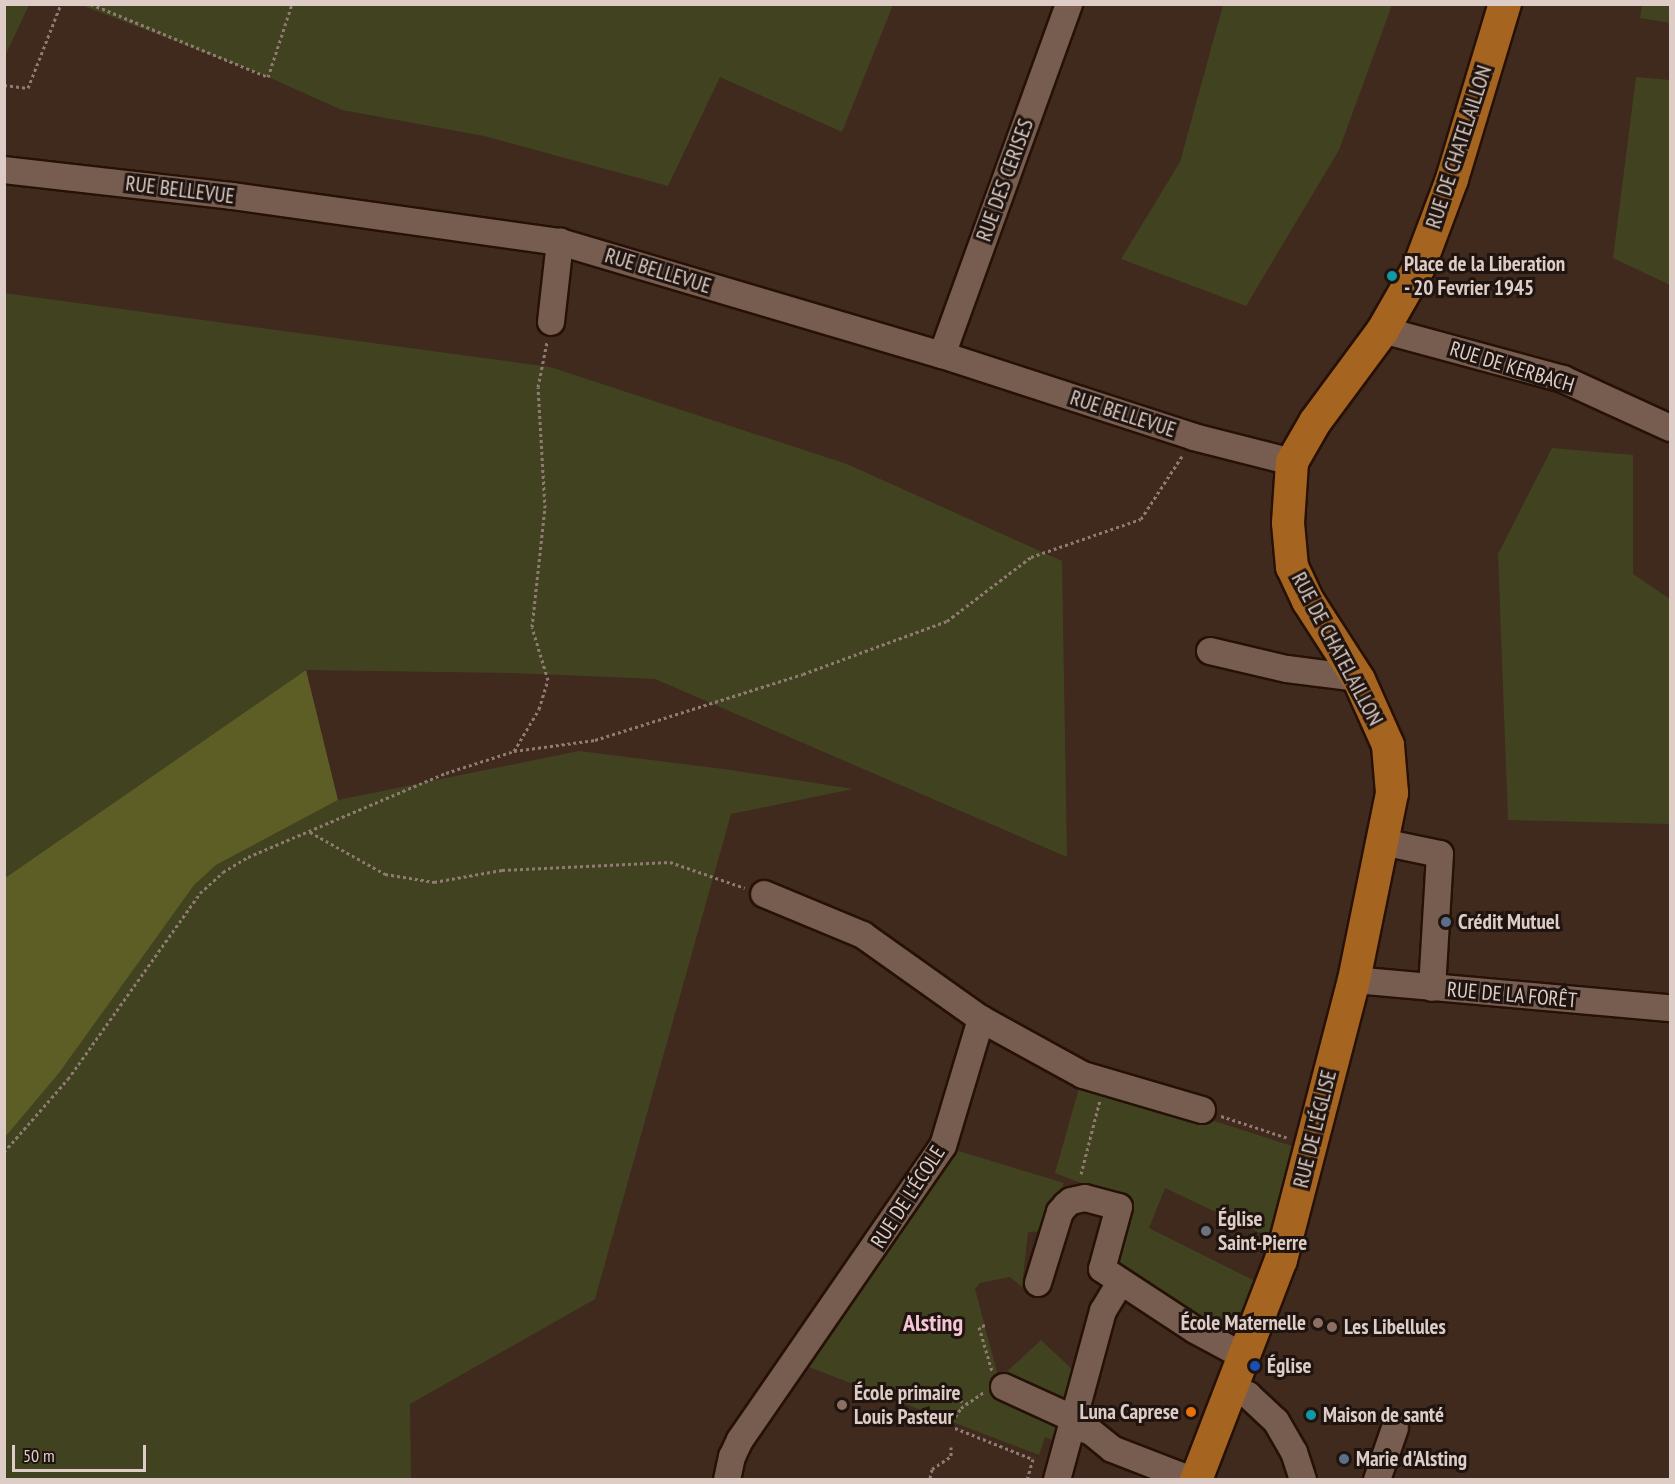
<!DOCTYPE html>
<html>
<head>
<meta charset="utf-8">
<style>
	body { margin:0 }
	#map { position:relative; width:1675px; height:1484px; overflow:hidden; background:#40291d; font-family:"PT Sans Narrow",sans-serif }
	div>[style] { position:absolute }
	.green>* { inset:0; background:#414320 }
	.forest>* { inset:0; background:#5c5e25 }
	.path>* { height:3px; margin-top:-1.5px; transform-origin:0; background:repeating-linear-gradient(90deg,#8f7b72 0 3px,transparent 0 6px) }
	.roads { filter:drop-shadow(2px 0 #261106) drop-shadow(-2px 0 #261106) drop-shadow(0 2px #261106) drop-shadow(0 -2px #261106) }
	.minor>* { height:26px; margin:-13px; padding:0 13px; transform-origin:13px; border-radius:13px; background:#775d50 }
	.major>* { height:32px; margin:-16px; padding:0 16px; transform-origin:16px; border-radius:16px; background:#a66421 }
	.dots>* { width:16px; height:16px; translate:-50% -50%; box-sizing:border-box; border:3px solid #1f140f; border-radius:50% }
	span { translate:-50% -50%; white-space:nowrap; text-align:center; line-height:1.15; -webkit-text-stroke:6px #1f140f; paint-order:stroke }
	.street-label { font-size:21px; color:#ddcdc6 }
	.poi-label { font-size:21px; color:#ddcdc6; font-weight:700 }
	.left { translate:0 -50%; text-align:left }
	.right { translate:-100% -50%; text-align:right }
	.quarter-label { font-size:24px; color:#f6c5d6; font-weight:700 }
	.frame { position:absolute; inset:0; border:6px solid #ddcdc6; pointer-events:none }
	.scale { position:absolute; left:12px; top:1445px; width:134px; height:27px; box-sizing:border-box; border:3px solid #ddcdc6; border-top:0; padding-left:8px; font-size:18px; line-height:21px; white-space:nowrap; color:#ddcdc6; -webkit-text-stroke:4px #1f140f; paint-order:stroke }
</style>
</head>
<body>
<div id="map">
	<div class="green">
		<i style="clip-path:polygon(5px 4px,29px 5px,5px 56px,4px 5px)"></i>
		<i style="clip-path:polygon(81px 5px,893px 5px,842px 132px,720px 77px,668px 186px,484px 136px,342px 110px,268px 77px)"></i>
		<i style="clip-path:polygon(1223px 5px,1392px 5px,1339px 150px,1246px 306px,1121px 259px,1180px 162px)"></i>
		<i style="clip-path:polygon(1642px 5px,1670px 5px,1670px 23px,1640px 18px)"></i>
		<i style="clip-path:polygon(1636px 77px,1670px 80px,1670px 285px,1613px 258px)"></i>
		<i style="clip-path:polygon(4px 293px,550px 367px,847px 464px,1062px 561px,1067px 857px,655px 679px,514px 673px,306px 670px,5px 878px)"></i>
		<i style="clip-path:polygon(1552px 448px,1633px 455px,1633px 574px,1670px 599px,1670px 824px,1508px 820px,1498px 554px)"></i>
		<i style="clip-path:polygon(579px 751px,731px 770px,853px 789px,731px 814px,595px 1299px,410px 1404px,411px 1479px,5px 1479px,4px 1137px,59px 1073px,193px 885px,216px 865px,338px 800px)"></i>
		<i style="clip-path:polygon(1079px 1088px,1127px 1093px,1292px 1146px,1281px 1192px,1287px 1196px,1273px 1239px,1165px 1188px,1149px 1228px,1259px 1283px,1235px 1340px,1113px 1263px,1134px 1204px,1055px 1173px)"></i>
		<i style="clip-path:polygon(952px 1149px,1064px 1183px,1046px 1231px,1028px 1232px,1022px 1287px,1010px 1277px,980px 1283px,975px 1289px,999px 1379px,1041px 1340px,1076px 1373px,1056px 1442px,1045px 1437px,1039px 1455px,806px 1366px)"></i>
	</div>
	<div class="forest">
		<i style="clip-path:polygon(306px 670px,338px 800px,216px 865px,194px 885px,59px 1073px,5px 1137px,5px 878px)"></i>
	</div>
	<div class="path">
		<i style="left:91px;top:4px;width:191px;rotate:22.4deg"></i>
		<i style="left:268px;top:77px;width:77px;rotate:-71.8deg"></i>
		<i style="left:4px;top:85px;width:24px;rotate:7deg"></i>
		<i style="left:28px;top:88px;width:90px;rotate:-68.6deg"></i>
		<i style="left:514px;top:751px;width:49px;rotate:-59.2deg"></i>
		<i style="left:539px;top:709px;width:30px;rotate:-73deg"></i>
		<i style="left:548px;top:680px;width:55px;rotate:-106.8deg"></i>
		<i style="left:532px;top:627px;width:120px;rotate:-83.8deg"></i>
		<i style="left:545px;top:508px;width:121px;rotate:-93.3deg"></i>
		<i style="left:538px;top:387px;width:46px;rotate:-78.7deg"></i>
		<i style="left:310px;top:832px;width:86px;rotate:29.2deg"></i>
		<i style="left:385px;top:874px;width:50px;rotate:9.3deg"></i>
		<i style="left:434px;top:882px;width:69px;rotate:-10deg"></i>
		<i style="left:502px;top:870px;width:168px;rotate:-2.7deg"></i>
		<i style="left:670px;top:862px;width:79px;rotate:19.1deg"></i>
		<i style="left:1221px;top:1116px;width:71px;rotate:18.2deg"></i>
		<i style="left:4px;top:1152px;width:97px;rotate:-48.8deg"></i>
		<i style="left:68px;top:1079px;width:228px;rotate:-54.6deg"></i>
		<i style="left:200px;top:893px;width:31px;rotate:-42deg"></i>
		<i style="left:223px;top:872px;width:29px;rotate:-31deg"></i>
		<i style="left:248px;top:857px;width:215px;rotate:-23deg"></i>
		<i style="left:446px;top:773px;width:71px;rotate:-17.9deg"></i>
		<i style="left:514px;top:751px;width:82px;rotate:-7.7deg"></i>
		<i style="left:595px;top:740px;width:218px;rotate:-17.6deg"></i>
		<i style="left:803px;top:674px;width:153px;rotate:-20.2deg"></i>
		<i style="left:947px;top:621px;width:106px;rotate:-37.3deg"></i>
		<i style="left:1031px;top:557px;width:116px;rotate:-19.1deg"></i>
		<i style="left:1141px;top:519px;width:75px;rotate:-56.9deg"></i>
		<i style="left:1081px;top:1174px;width:76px;rotate:-75.6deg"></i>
		<i style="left:985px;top:1325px;width:6px;rotate:162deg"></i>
		<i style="left:979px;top:1327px;width:46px;rotate:73.5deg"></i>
		<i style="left:943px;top:1394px;width:26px;rotate:21deg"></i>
		<i style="left:952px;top:1422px;width:17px;rotate:-57deg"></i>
		<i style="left:961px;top:1408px;width:29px;rotate:-35deg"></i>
		<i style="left:955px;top:1428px;width:84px;rotate:21.7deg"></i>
		<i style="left:1033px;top:1459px;width:22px;rotate:106deg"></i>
		<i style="left:930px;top:1478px;width:9px;rotate:-77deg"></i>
		<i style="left:932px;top:1469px;width:23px;rotate:-34deg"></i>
		<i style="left:951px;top:1456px;width:9px;rotate:-90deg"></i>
	</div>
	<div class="roads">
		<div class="minor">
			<i style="left:4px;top:170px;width:229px;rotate:6.5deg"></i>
			<i style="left:232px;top:196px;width:331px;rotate:8deg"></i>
			<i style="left:560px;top:242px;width:398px;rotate:16.5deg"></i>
			<i style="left:942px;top:355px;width:265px;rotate:18deg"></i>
			<i style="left:1194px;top:437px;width:101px;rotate:14.3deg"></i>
			<i style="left:551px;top:322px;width:81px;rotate:-83.6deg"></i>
			<i style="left:1383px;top:330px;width:187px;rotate:15.2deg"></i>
			<i style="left:1563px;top:379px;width:118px;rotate:24.6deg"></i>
			<i style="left:942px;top:355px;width:373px;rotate:-70.1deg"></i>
			<i style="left:1210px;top:651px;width:79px;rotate:13.2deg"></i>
			<i style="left:1287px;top:669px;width:72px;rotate:7.2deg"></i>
			<i style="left:1382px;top:842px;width:59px;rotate:11.7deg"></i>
			<i style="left:1440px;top:854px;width:134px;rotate:93.4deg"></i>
			<i style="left:1354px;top:980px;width:317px;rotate:5.1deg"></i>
			<i style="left:981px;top:1019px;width:116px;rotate:28.8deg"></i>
			<i style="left:1083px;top:1075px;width:124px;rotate:16.4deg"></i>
			<i style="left:1038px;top:1283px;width:74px;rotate:-72.8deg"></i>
			<i style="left:1060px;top:1212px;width:9px;rotate:-49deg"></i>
			<i style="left:1066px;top:1205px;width:6px;rotate:-39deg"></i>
			<i style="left:1071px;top:1201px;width:14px;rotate:-12deg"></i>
			<i style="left:1085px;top:1198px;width:35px;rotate:15deg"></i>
			<i style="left:1119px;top:1207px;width:64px;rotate:105.3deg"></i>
			<i style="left:1102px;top:1269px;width:111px;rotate:33.3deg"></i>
			<i style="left:1195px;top:1330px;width:55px;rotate:28.4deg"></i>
			<i style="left:1004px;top:1387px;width:75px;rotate:24.5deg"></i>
			<i style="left:1231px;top:1390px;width:18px;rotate:16deg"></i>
			<i style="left:1248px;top:1395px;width:38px;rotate:43deg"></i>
			<i style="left:1276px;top:1421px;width:36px;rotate:60deg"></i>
			<i style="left:1294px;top:1452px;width:29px;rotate:72deg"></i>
			<i style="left:1072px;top:1426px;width:19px;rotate:16deg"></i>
			<i style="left:1090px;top:1431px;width:28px;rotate:39deg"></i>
			<i style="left:1112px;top:1449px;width:86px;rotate:21.2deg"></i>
			<i style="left:727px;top:1480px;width:24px;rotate:-78deg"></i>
			<i style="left:732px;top:1457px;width:19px;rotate:-65deg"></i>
			<i style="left:740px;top:1440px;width:357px;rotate:-55.4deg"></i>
			<i style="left:943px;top:1146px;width:133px;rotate:-73.3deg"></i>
			<i style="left:981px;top:1019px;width:145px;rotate:-144.6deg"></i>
			<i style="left:863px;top:935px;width:107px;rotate:-157.5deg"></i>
			<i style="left:1057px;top:1480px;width:175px;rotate:-74.8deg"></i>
			<i style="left:1103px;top:1311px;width:33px;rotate:-59deg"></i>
			<i style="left:1377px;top:1480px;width:55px;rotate:-70.9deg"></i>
		</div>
		<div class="major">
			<i style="left:1196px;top:1480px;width:236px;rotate:-68.9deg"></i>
			<i style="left:1281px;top:1260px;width:289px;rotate:-75.4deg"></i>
			<i style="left:1354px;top:980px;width:191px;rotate:-78.5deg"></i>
			<i style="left:1392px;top:793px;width:48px;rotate:-94.8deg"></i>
			<i style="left:1388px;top:745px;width:71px;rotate:-114deg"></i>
			<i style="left:1359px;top:680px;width:94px;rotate:-122.8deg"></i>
			<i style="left:1308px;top:601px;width:38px;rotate:-115deg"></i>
			<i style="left:1292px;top:567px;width:44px;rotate:-95.2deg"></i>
			<i style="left:1288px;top:523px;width:61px;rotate:-86.2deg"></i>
			<i style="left:1292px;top:462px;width:46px;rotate:-60.1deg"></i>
			<i style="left:1315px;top:422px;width:114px;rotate:-53.5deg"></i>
			<i style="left:1383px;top:330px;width:73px;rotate:-60.3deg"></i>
			<i style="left:1419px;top:267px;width:94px;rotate:-69.4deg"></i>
			<i style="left:1452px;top:179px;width:183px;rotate:-73.2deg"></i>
		</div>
	</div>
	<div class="dots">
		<i style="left:1392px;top:276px;background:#0f9aa8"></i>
		<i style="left:1446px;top:922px;background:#5c6f8a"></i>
		<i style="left:1206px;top:1231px;background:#6b7280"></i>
		<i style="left:1318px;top:1323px;background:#8d6e63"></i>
		<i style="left:1332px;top:1327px;background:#8d6e63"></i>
		<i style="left:1255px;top:1366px;background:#1a4fb4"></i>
		<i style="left:842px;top:1405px;background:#8d6e63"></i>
		<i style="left:1191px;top:1412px;background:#e8710a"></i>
		<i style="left:1311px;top:1415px;background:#0f9aa8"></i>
		<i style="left:1344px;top:1459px;background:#5c6f8a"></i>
	</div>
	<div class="street-label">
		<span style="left:1459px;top:147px;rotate:-72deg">RUE DE CHATELAILLON</span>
		<span style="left:1005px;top:180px;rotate:-70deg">RUE DES CERISES</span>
		<span style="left:180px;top:190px;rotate:7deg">RUE BELLEVUE</span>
		<span style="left:658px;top:271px;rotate:17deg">RUE BELLEVUE</span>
		<span style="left:1512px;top:367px;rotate:17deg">RUE DE KERBACH</span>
		<span style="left:1123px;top:414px;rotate:18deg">RUE BELLEVUE</span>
		<span style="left:1337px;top:649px;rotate:62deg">RUE DE CHATELAILLON</span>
		<span style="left:1512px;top:995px;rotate:5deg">RUE DE LA FORÊT</span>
		<span style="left:1315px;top:1129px;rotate:-76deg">RUE DE L'ÉGLISE</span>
		<span style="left:908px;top:1197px;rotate:-57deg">RUE DE L'ÉCOLE</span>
	</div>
	<div class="poi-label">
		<span class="left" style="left:1404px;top:276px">Place de la Liberation<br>- 20 Fevrier 1945</span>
		<span class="left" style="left:1458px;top:922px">Crédit Mutuel</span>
		<span class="left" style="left:1218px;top:1231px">Église<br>Saint-Pierre</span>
		<span class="right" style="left:1306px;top:1323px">École Maternelle</span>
		<span class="left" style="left:1344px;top:1327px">Les Libellules</span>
		<span class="left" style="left:1267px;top:1366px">Église</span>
		<span class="left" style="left:854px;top:1405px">École primaire<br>Louis Pasteur</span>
		<span class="right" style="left:1179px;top:1412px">Luna Caprese</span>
		<span class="left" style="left:1323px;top:1415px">Maison de santé</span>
		<span class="left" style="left:1356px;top:1459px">Marie d'Alsting</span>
	</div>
	<div class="quarter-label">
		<span style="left:933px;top:1323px">Alsting</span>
	</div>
	<div class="frame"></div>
	<div class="scale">50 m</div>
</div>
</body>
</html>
